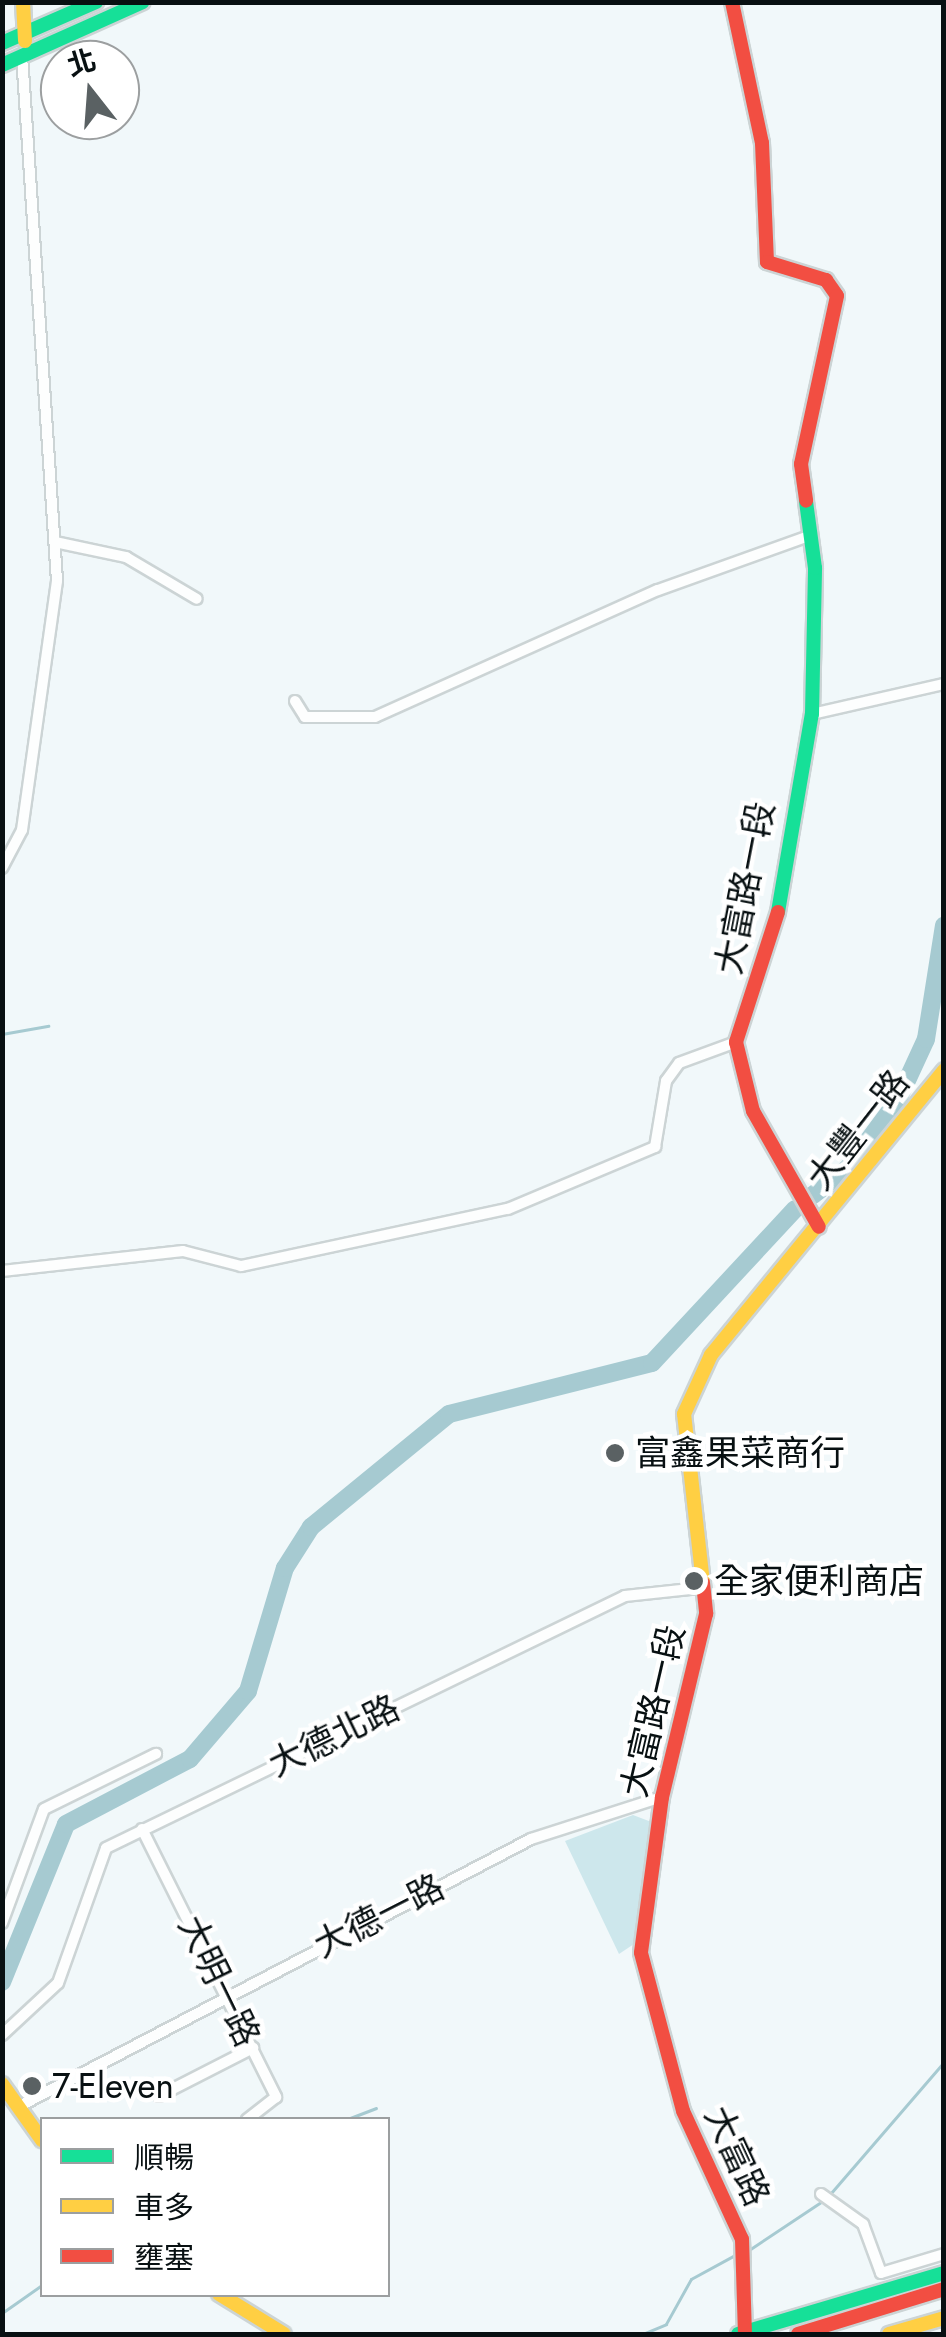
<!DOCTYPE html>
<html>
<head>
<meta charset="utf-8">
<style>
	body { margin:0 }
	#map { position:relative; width:946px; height:2337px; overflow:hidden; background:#f1f8fa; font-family:Jost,"Noto Sans TC",sans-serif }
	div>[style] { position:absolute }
	.green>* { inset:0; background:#cde7ec }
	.stream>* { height:2.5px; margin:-1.25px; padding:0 1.25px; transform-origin:1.25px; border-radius:1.25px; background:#a6cad1 }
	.river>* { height:18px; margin:-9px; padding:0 9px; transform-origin:9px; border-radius:9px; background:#a6cad1 }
	.roads { filter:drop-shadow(2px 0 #ccd4d5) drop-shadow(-2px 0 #ccd4d5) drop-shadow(0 2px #ccd4d5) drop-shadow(0 -2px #ccd4d5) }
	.street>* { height:10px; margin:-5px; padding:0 5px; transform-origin:5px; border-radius:5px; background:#fdfefe }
	.fast>* { height:14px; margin:-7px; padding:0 7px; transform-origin:7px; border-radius:7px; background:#16e098 }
	.slow>* { height:14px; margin:-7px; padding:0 7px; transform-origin:7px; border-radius:7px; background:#ffcf43 }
	.jam>* { height:14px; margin:-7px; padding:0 7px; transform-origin:7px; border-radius:7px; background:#f24e42 }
	.dots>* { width:28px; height:28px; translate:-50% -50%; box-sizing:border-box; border:5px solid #fff; border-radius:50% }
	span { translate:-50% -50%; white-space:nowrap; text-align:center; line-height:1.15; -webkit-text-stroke:9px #fff; paint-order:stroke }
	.street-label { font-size:35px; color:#081012 }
	.poi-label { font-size:35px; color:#081012 }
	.left { translate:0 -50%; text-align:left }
	.frame { position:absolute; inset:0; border:5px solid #081012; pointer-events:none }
	.legend { position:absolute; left:40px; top:2117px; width:350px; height:180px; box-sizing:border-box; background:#fff; border:2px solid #9c9fa0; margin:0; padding:12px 18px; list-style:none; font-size:30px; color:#081012 }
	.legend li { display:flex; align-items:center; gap:20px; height:50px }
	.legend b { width:50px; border:2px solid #9c9fa0 }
	.north { position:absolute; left:40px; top:40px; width:100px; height:100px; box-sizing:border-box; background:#fff; border:2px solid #9c9fa0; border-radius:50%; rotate:343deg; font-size:28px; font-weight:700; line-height:40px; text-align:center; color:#081012 }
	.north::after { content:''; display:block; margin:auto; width:35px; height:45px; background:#5a6163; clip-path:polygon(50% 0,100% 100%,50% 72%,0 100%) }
</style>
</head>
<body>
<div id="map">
	<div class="green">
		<i style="clip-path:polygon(633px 1815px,654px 1823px,637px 1942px,619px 1954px,565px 1841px)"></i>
	</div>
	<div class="stream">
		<i style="left:2px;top:1034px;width:47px;rotate:-9.9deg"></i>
		<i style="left:345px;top:2120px;width:33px;rotate:-21deg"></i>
		<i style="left:831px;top:2193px;width:173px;rotate:-49.2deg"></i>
		<i style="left:749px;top:2250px;width:87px;rotate:-33.7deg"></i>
		<i style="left:2px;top:2313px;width:49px;rotate:-35deg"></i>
		<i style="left:643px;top:2334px;width:25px;rotate:-23deg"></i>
		<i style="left:666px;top:2324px;width:51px;rotate:-60.9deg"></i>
		<i style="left:691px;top:2279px;width:52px;rotate:-28.5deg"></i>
	</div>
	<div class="river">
		<i style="left:813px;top:1195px;width:44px;rotate:-37.6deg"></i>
		<i style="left:848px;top:1168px;width:84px;rotate:-53.7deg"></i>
		<i style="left:898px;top:1100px;width:67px;rotate:-65.3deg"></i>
		<i style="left:926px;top:1039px;width:115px;rotate:-81deg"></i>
		<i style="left:2px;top:1982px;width:170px;rotate:-67.9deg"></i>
		<i style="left:66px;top:1824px;width:140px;rotate:-27.7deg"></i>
		<i style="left:190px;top:1759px;width:89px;rotate:-49.5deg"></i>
		<i style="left:248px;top:1691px;width:128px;rotate:-73.3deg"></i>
		<i style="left:285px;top:1568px;width:49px;rotate:-57.6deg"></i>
		<i style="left:311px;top:1527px;width:178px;rotate:-39.3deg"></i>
		<i style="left:449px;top:1414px;width:209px;rotate:-14.1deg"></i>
		<i style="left:652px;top:1363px;width:210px;rotate:-47.1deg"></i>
	</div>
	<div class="roads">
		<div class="street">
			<i style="left:55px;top:542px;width:73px;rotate:11.9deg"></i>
			<i style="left:126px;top:557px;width:82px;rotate:30.6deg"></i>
			<i style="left:295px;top:701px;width:19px;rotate:58deg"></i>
			<i style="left:305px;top:717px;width:70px"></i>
			<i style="left:375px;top:717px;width:310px;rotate:-24.2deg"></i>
			<i style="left:658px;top:590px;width:160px;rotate:-19.7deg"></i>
			<i style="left:812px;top:714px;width:135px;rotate:-12.8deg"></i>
			<i style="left:2px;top:868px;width:43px;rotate:-62.2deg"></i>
			<i style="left:22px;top:830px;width:251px;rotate:-82deg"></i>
			<i style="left:57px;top:581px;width:526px;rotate:-93.81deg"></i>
			<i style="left:2px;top:1271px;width:182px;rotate:-6.3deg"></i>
			<i style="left:183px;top:1251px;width:60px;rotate:14.5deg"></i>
			<i style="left:241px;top:1266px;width:273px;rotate:-12.1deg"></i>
			<i style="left:508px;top:1209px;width:160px;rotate:-22.9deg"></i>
			<i style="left:655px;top:1147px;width:67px;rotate:-80.5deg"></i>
			<i style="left:666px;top:1081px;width:22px;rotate:-54deg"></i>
			<i style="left:679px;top:1063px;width:61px;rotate:-20.2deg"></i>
			<i style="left:142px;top:1829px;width:300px;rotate:63.4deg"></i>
			<i style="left:276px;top:2097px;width:37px;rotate:142deg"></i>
			<i style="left:2px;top:1923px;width:121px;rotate:-69.8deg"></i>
			<i style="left:44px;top:1809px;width:125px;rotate:-26.2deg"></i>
			<i style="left:2px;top:2035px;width:76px;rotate:-42.9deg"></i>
			<i style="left:58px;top:1983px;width:143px;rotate:-70.4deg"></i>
			<i style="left:106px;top:1848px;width:577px;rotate:-25.9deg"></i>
			<i style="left:625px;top:1596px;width:75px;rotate:-6.1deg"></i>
			<i style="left:159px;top:2096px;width:106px;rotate:-27.1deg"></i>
			<i style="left:18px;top:2107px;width:579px;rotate:-27.58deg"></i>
			<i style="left:531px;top:1839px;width:138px;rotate:-17.8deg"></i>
			<i style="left:821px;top:2194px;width:52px;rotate:35.5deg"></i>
			<i style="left:863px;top:2224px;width:52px;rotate:69.8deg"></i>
			<i style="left:881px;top:2273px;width:66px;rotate:-16.8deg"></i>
		</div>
		<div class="fast">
			<i style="left:2px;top:43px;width:103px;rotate:-23.6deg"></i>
			<i style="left:2px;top:65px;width:154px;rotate:-24.1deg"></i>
			<i style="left:778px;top:912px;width:201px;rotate:-80.3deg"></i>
			<i style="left:812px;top:714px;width:146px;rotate:-88.8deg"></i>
			<i style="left:815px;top:568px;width:68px;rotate:-97.7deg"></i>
			<i style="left:738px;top:2334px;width:215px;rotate:-16.5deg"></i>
		</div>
		<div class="slow">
			<i style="left:23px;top:2px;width:39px;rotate:87deg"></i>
			<i style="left:703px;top:1583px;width:170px;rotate:-96.4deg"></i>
			<i style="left:684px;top:1414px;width:65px;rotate:-65.4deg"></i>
			<i style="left:711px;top:1355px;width:368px;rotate:-50.7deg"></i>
			<i style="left:2px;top:2084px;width:69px;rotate:54.5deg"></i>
			<i style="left:219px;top:2294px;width:76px;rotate:31.6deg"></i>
			<i style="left:889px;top:2334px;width:57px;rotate:-16.2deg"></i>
		</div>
		<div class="jam">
			<i style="left:732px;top:2px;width:144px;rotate:78deg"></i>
			<i style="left:762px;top:143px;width:119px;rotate:87.6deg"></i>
			<i style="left:767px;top:262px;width:62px;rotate:17deg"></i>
			<i style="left:826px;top:280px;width:19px;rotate:55deg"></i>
			<i style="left:837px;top:296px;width:172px;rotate:102.1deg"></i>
			<i style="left:801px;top:464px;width:37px;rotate:82deg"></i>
			<i style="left:778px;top:912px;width:137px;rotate:107.9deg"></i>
			<i style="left:736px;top:1042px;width:71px;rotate:76.2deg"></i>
			<i style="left:753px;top:1111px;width:133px;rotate:60.4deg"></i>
			<i style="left:703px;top:1583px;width:31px;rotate:84deg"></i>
			<i style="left:706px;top:1614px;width:188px;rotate:103.5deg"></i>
			<i style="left:662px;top:1797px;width:157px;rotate:97.7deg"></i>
			<i style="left:641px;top:1953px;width:163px;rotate:75.1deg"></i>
			<i style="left:683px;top:2111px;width:141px;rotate:65.3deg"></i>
			<i style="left:742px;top:2239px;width:95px;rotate:88.2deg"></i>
			<i style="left:798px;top:2334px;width:153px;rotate:-17.1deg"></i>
		</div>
	</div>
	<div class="dots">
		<i style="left:615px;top:1453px;background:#5a6163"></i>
		<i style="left:694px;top:1581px;background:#5a6163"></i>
		<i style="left:32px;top:2086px;background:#5a6163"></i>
	</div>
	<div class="street-label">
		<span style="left:745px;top:888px;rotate:-79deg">大富路一段</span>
		<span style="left:858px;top:1130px;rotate:-52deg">大豐一路</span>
		<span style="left:653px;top:1711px;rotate:-77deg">大富路一段</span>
		<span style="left:334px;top:1736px;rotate:-26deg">大德北路</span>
		<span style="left:379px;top:1916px;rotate:-27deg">大德一路</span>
		<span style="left:219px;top:1981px;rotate:64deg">大明一路</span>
		<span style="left:737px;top:2156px;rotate:65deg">大富路</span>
	</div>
	<div class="poi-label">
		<span class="left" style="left:635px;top:1453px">富鑫果菜商行</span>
		<span class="left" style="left:714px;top:1581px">全家便利商店</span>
		<span class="left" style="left:52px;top:2086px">7-Eleven</span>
	</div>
	<div class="frame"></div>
	<ul class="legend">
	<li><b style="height:12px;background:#16e098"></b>順暢</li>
	<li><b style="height:12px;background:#ffcf43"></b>車多</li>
	<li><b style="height:12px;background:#f24e42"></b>壅塞</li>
	</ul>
	<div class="north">北</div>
</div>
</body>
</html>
